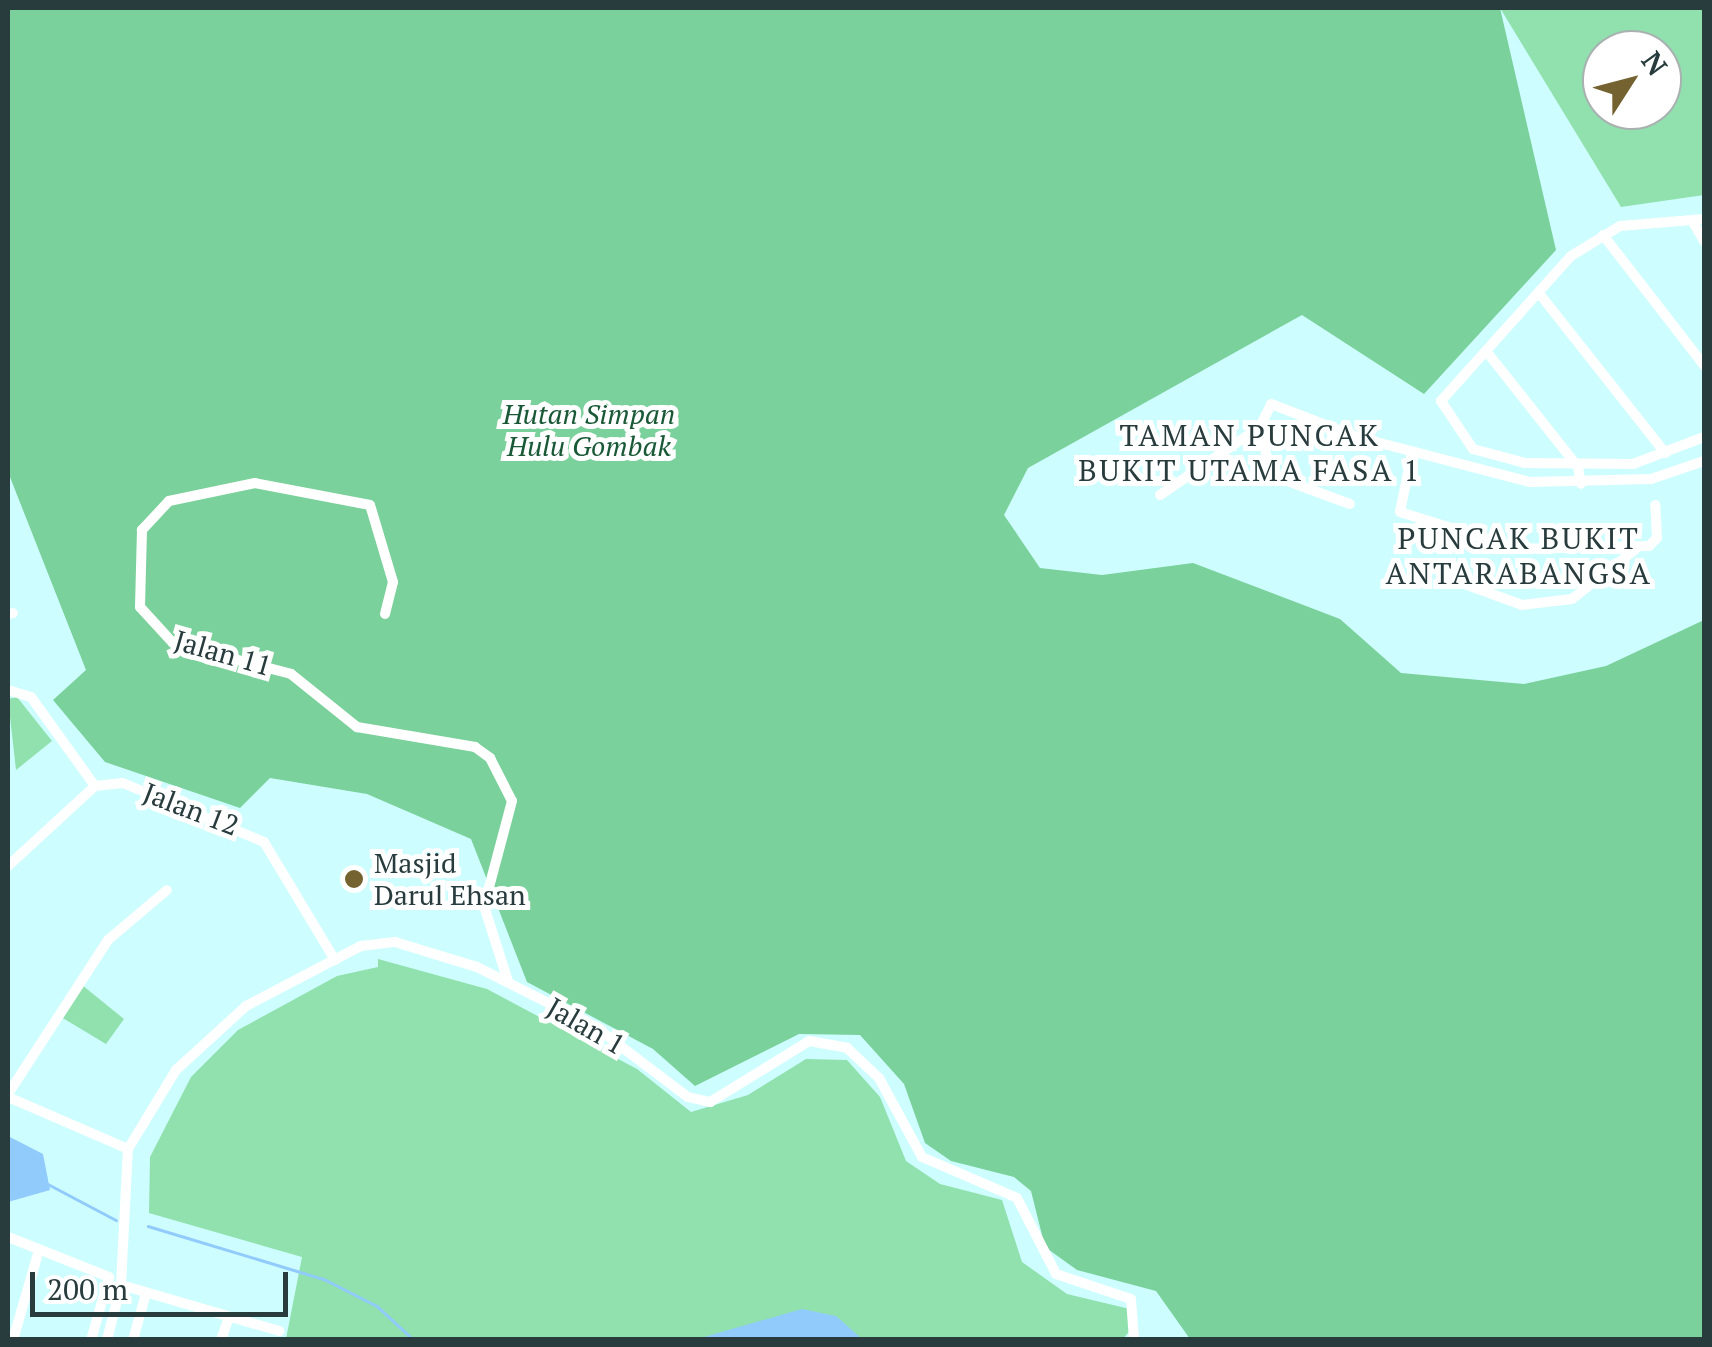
<!DOCTYPE html>
<html>
<head>
<meta charset="utf-8">
<style>
	body { margin:0 }
	#map { position:relative; width:1712px; height:1347px; overflow:hidden; background:#cefdff; font-family:"PT Serif",serif }
	div>[style] { position:absolute }
	.green>* { inset:0; background:#90e1ae }
	.forest>* { inset:0; background:#7ad19b }
	.water>* { inset:0; background:#91cbfc }
	.stream>* { height:2.5px; margin:-1.25px; padding:0 1.25px; transform-origin:1.25px; border-radius:1.25px; background:#91cbfc }
	.street>* { height:10px; margin:-5px; padding:0 5px; transform-origin:5px; border-radius:5px; background:#fff }
	.dots>* { width:28px; height:28px; translate:-50% -50%; box-sizing:border-box; border:5px solid #fff; border-radius:50% }
	span { translate:-50% -50%; white-space:nowrap; text-align:center; line-height:1.15; -webkit-text-stroke:10px #fff; paint-order:stroke }
	.park-label { font-size:28px; color:#195937; font-style:italic }
	.street-label { font-size:28px; color:#293c3d }
	.poi-label { font-size:28px; color:#293c3d }
	.left { translate:0 -50%; text-align:left }
	.neighbourhood-label { font-size:30px; color:#293c3d; letter-spacing:2.5px }
	.frame { position:absolute; inset:0; border:10px solid #293c3d; pointer-events:none }
	.north { position:absolute; left:1582px; top:30px; width:100px; height:100px; box-sizing:border-box; background:#fff; border:2px solid #a9b1b1; border-radius:50%; rotate:54deg; font-size:28px; font-weight:700; line-height:40px; text-align:center; color:#293c3d }
	.north::after { content:''; display:block; margin:auto; width:35px; height:45px; background:#756231; clip-path:polygon(50% 0,100% 100%,50% 72%,0 100%) }
	.scale { position:absolute; left:30px; top:1272px; width:258px; height:45px; box-sizing:border-box; border:5px solid #293c3d; border-top:0; padding-left:12px; font-size:30px; line-height:35px; white-space:nowrap; color:#293c3d; -webkit-text-stroke:8px #fff; paint-order:stroke }
</style>
</head>
<body>
<div id="map">
	<div class="green">
		<i style="clip-path:polygon(evenodd,1500px 8px,1704px 8px,1704px 195px,1621px 207px,1500px 8px,1602px 50px,1662px 50px,1662px 110px,1602px 110px,1602px 50px)"></i>
		<i style="clip-path:polygon(17px 697px,52px 741px,16px 770px,8px 699px)"></i>
		<i style="clip-path:polygon(378px 959px,487px 989px,637px 1069px,691px 1112px,748px 1095px,806px 1059px,847px 1060px,880px 1097px,906px 1161px,940px 1184px,1002px 1200px,1022px 1262px,1067px 1294px,1134px 1310px,1133px 1327px,1122px 1340px,286px 1339px,302px 1257px,149px 1213px,150px 1157px,191px 1077px,238px 1030px,337px 976px,378px 967px)"></i>
		<i style="clip-path:polygon(82px 985px,124px 1019px,106px 1044px,61px 1017px)"></i>
	</div>
	<div class="forest">
		<i style="clip-path:polygon(8px 8px,1500px 8px,1556px 250px,1424px 394px,1302px 315px,1028px 468px,1004px 515px,1040px 568px,1102px 575px,1193px 563px,1340px 619px,1401px 673px,1524px 684px,1606px 666px,1704px 620px,1704px 1339px,1190px 1339px,1156px 1291px,1077px 1270px,1045px 1247px,1031px 1191px,1014px 1177px,951px 1161px,925px 1143px,904px 1084px,860px 1035px,799px 1034px,695px 1086px,653px 1049px,527px 982px,471px 839px,367px 794px,270px 778px,240px 808px,105px 762px,53px 700px,86px 670px,8px 472px)"></i>
	</div>
	<div class="water">
		<i style="clip-path:polygon(8px 1136px,43px 1154px,50px 1190px,8px 1202px)"></i>
		<i style="clip-path:polygon(802px 1309px,836px 1316px,862px 1339px,697px 1339px)"></i>
	</div>
	<div class="stream">
		<i style="left:48px;top:1184px;width:77px;rotate:27.9deg"></i>
		<i style="left:148px;top:1226px;width:184px;rotate:16.8deg"></i>
		<i style="left:324px;top:1279px;width:59px;rotate:27deg"></i>
		<i style="left:377px;top:1306px;width:50px;rotate:42.6deg"></i>
	</div>
	<div class="street">
		<i style="left:1704px;top:219px;width:84px;rotate:175.2deg"></i>
		<i style="left:1620px;top:226px;width:57px;rotate:148.5deg"></i>
		<i style="left:1571px;top:256px;width:195px;rotate:131.9deg"></i>
		<i style="left:1441px;top:401px;width:58px;rotate:56.3deg"></i>
		<i style="left:1473px;top:449px;width:54px;rotate:15.1deg"></i>
		<i style="left:1525px;top:463px;width:108px;rotate:0.5deg"></i>
		<i style="left:1633px;top:464px;width:76px;rotate:-20.8deg"></i>
		<i style="left:1693px;top:222px;width:22px;rotate:60deg"></i>
		<i style="left:1603px;top:235px;width:165px;rotate:52.2deg"></i>
		<i style="left:1542px;top:297px;width:199px;rotate:51.7deg"></i>
		<i style="left:1490px;top:356px;width:142px;rotate:51.6deg"></i>
		<i style="left:1578px;top:467px;width:17px;rotate:80deg"></i>
		<i style="left:1260px;top:427px;width:49px;rotate:77.1deg"></i>
		<i style="left:1271px;top:475px;width:84px;rotate:20.2deg"></i>
		<i style="left:1412px;top:453px;width:60px;rotate:101.5deg"></i>
		<i style="left:1400px;top:512px;width:124px;rotate:17.4deg"></i>
		<i style="left:1518px;top:549px;width:131px;rotate:-1.3deg"></i>
		<i style="left:1649px;top:546px;width:11px;rotate:-45deg"></i>
		<i style="left:1657px;top:538px;width:33px;rotate:-93deg"></i>
		<i style="left:1160px;top:495px;width:121px;rotate:-34.2deg"></i>
		<i style="left:1260px;top:427px;width:25px;rotate:-64deg"></i>
		<i style="left:1271px;top:404px;width:92px;rotate:21deg"></i>
		<i style="left:1357px;top:437px;width:179px;rotate:14.6deg"></i>
		<i style="left:1530px;top:482px;width:121px;rotate:-1.4deg"></i>
		<i style="left:1651px;top:479px;width:56px;rotate:-18.8deg"></i>
		<i style="left:1448px;top:578px;width:79px;rotate:20deg"></i>
		<i style="left:1522px;top:605px;width:50px;rotate:-6.8deg"></i>
		<i style="left:1572px;top:599px;width:81px;rotate:-38deg"></i>
		<i style="left:8px;top:614px;width:5px;rotate:-11deg"></i>
		<i style="left:385px;top:614px;width:33px;rotate:-76deg"></i>
		<i style="left:393px;top:582px;width:80px;rotate:-106.6deg"></i>
		<i style="left:370px;top:505px;width:117px;rotate:-169.2deg"></i>
		<i style="left:255px;top:483px;width:88px;rotate:168.2deg"></i>
		<i style="left:169px;top:501px;width:40px;rotate:133deg"></i>
		<i style="left:142px;top:530px;width:77px;rotate:91.5deg"></i>
		<i style="left:140px;top:607px;width:49px;rotate:47.5deg"></i>
		<i style="left:173px;top:643px;width:122px;rotate:14.7deg"></i>
		<i style="left:291px;top:674px;width:85px;rotate:38.8deg"></i>
		<i style="left:357px;top:727px;width:120px;rotate:9.6deg"></i>
		<i style="left:475px;top:747px;width:19px;rotate:36deg"></i>
		<i style="left:490px;top:758px;width:48px;rotate:62.9deg"></i>
		<i style="left:512px;top:801px;width:109px;rotate:104.9deg"></i>
		<i style="left:484px;top:906px;width:79px;rotate:72.3deg"></i>
		<i style="left:8px;top:690px;width:24px;rotate:17deg"></i>
		<i style="left:31px;top:697px;width:110px;rotate:54.3deg"></i>
		<i style="left:8px;top:866px;width:118px;rotate:-42.6deg"></i>
		<i style="left:95px;top:786px;width:28px;rotate:-6deg"></i>
		<i style="left:123px;top:783px;width:153px;rotate:22.7deg"></i>
		<i style="left:264px;top:842px;width:138px;rotate:59deg"></i>
		<i style="left:8px;top:1094px;width:184px;rotate:-57deg"></i>
		<i style="left:108px;top:940px;width:77px;rotate:-40.3deg"></i>
		<i style="left:8px;top:1097px;width:131px;rotate:23.4deg"></i>
		<i style="left:8px;top:1237px;width:109px;rotate:21.6deg"></i>
		<i style="left:109px;top:1277px;width:66px;rotate:105.9deg"></i>
		<i style="left:121px;top:1285px;width:165px;rotate:16.2deg"></i>
		<i style="left:13px;top:1340px;width:94px;rotate:-73.9deg"></i>
		<i style="left:107px;top:1340px;width:57px;rotate:-75.7deg"></i>
		<i style="left:121px;top:1285px;width:136px;rotate:-87.1deg"></i>
		<i style="left:128px;top:1149px;width:92px;rotate:-58.7deg"></i>
		<i style="left:176px;top:1070px;width:95px;rotate:-42.4deg"></i>
		<i style="left:246px;top:1006px;width:130px;rotate:-27.6deg"></i>
		<i style="left:361px;top:946px;width:34px;rotate:-7deg"></i>
		<i style="left:395px;top:942px;width:86px;rotate:17deg"></i>
		<i style="left:477px;top:967px;width:131px;rotate:26.8deg"></i>
		<i style="left:594px;top:1026px;width:118px;rotate:37.1deg"></i>
		<i style="left:688px;top:1097px;width:23px;rotate:13deg"></i>
		<i style="left:710px;top:1102px;width:116px;rotate:-31.6deg"></i>
		<i style="left:809px;top:1041px;width:39px;rotate:10deg"></i>
		<i style="left:847px;top:1048px;width:44px;rotate:43.2deg"></i>
		<i style="left:879px;top:1078px;width:90px;rotate:61.4deg"></i>
		<i style="left:922px;top:1157px;width:103px;rotate:23.3deg"></i>
		<i style="left:1017px;top:1198px;width:85px;rotate:62.8deg"></i>
		<i style="left:1056px;top:1274px;width:79px;rotate:18.4deg"></i>
		<i style="left:1131px;top:1299px;width:41px;rotate:85.8deg"></i>
		<i style="left:133px;top:1340px;width:49px;rotate:-74.5deg"></i>
		<i style="left:221px;top:1340px;width:24px;rotate:-71deg"></i>
	</div>
	<div class="dots">
		<i style="left:354px;top:879px;background:#756231"></i>
	</div>
	<div class="park-label">
		<span style="left:589px;top:430px">Hutan Simpan<br>Hulu Gombak</span>
	</div>
	<div class="street-label">
		<span style="left:223px;top:653px;rotate:16deg">Jalan 11</span>
		<span style="left:191px;top:809px;rotate:21deg">Jalan 12</span>
		<span style="left:586px;top:1026px;rotate:30deg">Jalan 1</span>
	</div>
	<div class="poi-label">
		<span class="left" style="left:374px;top:879px">Masjid<br>Darul Ehsan</span>
	</div>
	<div class="neighbourhood-label">
		<span style="left:1250px;top:452px">TAMAN PUNCAK<br>BUKIT UTAMA FASA 1</span>
		<span style="left:1519px;top:555px">PUNCAK BUKIT<br>ANTARABANGSA</span>
	</div>
	<div class="frame"></div>
	<div class="north">N</div>
	<div class="scale">200 m</div>
</div>
</body>
</html>
